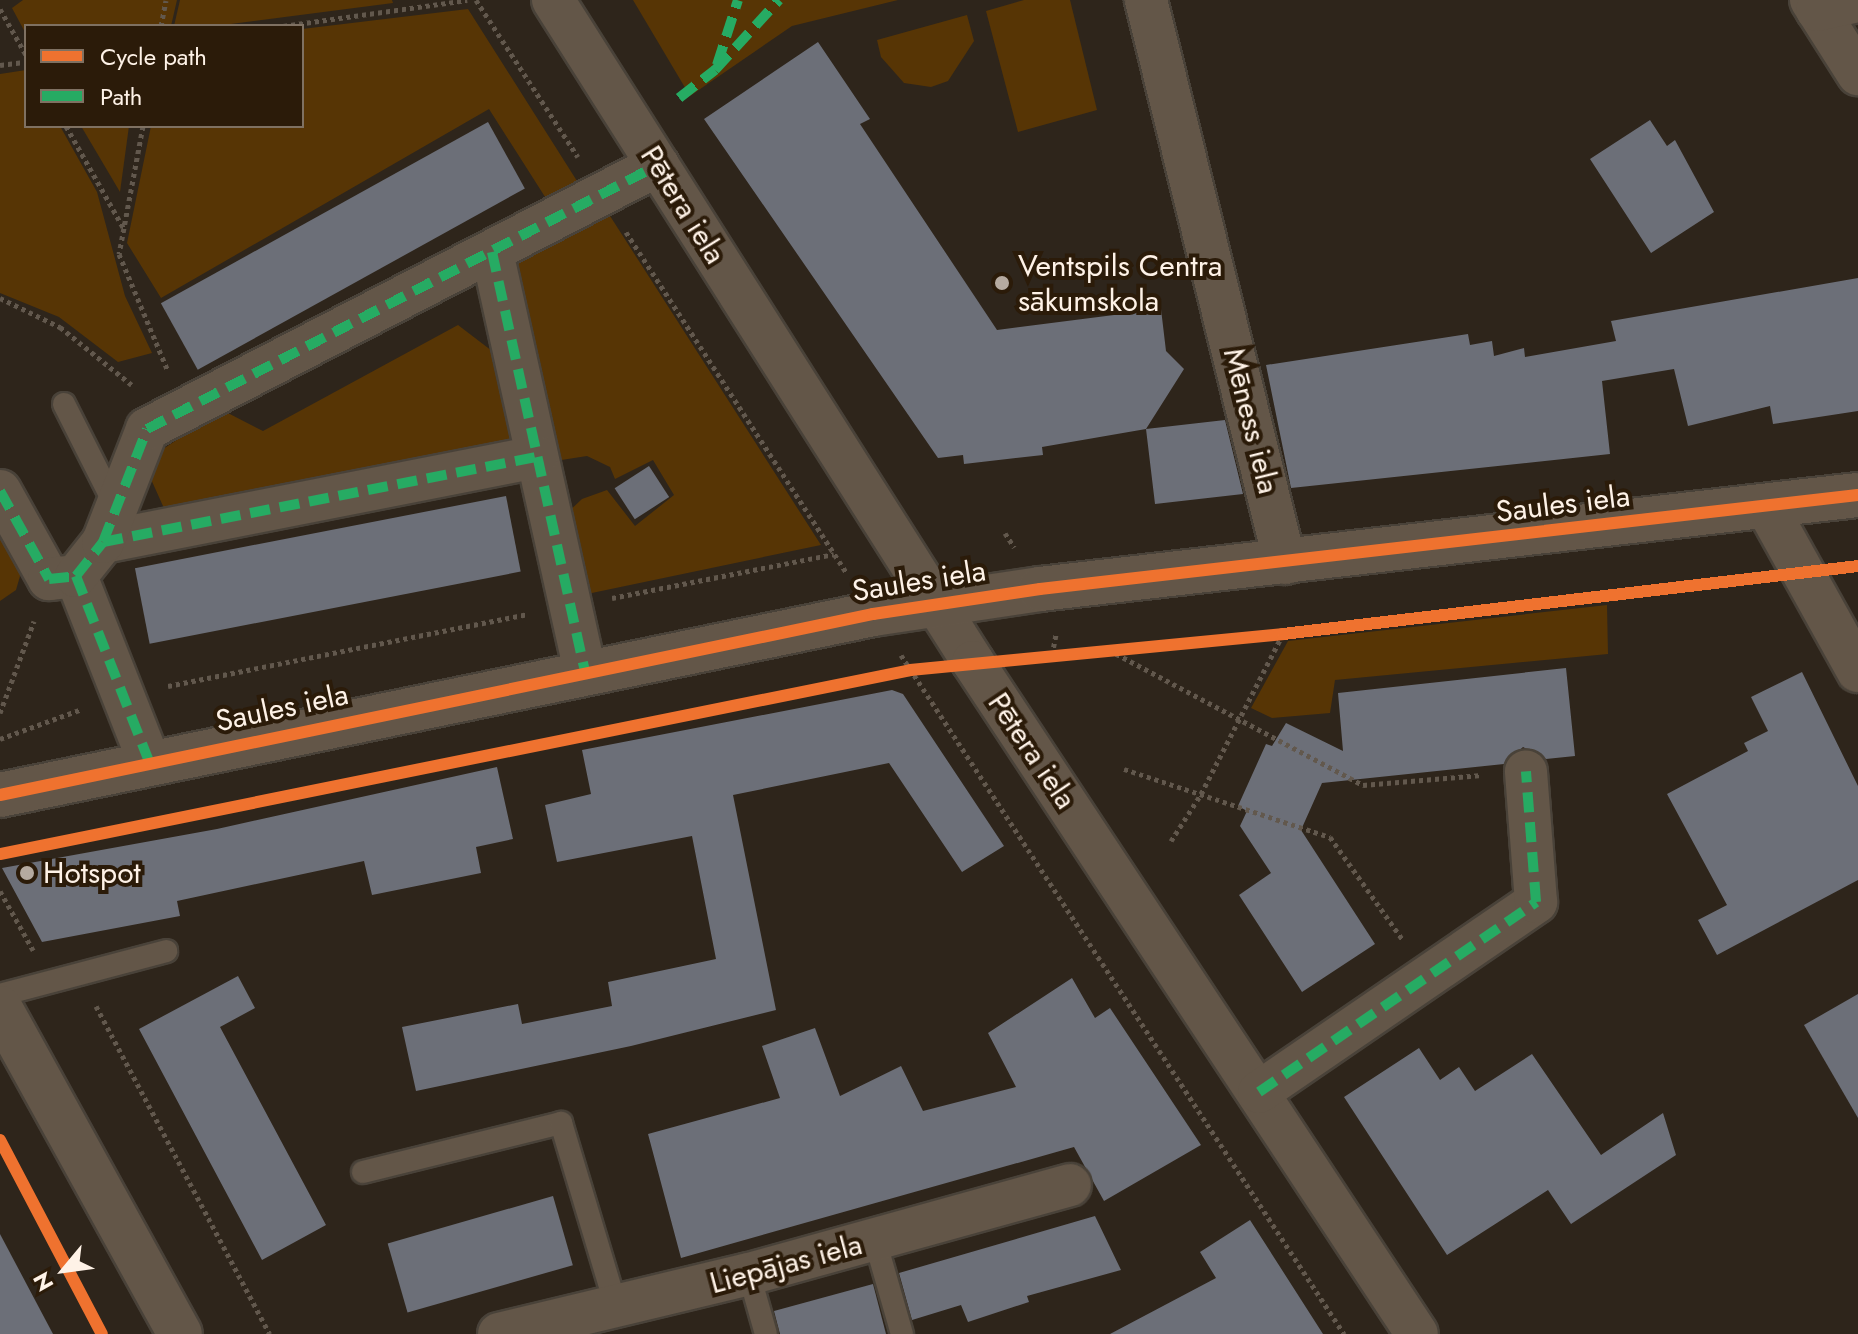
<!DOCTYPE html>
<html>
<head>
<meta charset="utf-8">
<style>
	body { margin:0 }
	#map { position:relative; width:1858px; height:1334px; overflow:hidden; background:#2e251b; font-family:Jost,sans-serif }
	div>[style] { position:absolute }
	.green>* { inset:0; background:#573505 }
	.building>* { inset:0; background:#6c6f78; transform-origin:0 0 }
	.path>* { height:5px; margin-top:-2.5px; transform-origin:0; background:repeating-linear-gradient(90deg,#62584d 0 4px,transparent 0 8px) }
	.roads { filter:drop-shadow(2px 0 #494239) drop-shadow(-2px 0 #494239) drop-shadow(0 2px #494239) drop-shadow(0 -2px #494239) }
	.service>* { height:22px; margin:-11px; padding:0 11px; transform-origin:11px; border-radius:11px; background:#635648 }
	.minor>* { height:42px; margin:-21px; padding:0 21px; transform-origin:21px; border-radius:21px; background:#635648 }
	.tertiary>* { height:44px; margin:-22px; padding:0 22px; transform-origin:22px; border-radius:22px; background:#635648 }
	.quiet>* { height:10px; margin-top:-5px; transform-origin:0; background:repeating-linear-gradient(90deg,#26ab63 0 20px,transparent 0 30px) }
	.cycleway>* { height:12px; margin:-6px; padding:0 6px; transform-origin:6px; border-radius:6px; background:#ef722f }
	.dots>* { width:22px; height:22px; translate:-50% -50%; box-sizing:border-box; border:4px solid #2b1b09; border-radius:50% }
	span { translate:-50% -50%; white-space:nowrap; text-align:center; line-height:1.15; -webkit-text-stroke:8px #2b1b09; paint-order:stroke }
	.street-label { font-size:30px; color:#fef2e7 }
	.poi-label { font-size:30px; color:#fef2e7 }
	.left { translate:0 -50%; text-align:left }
	.legend { position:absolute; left:24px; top:24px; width:280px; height:104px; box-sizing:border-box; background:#2b1b09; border:2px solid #7f7162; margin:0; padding:10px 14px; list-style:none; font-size:24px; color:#fef2e7 }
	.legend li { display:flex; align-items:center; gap:16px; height:40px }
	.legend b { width:40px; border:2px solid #7f7162 }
	.north { position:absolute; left:24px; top:1230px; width:80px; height:80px; -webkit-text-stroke:6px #2b1b09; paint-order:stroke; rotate:241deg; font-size:22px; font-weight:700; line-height:32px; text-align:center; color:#fef2e7 }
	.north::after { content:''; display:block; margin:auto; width:28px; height:36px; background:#fef2e7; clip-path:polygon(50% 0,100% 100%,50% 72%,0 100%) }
</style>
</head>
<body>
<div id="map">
	<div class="green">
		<i style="clip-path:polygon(23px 0,177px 0,171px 26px,26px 26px,26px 34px,12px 8px)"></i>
		<i style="clip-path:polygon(180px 0,392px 0,393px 3px,215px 26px,174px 26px)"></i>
		<i style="clip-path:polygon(633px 0,898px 0,792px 26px,690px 96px)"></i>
		<i style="clip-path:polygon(1024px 0,1070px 0,1097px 110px,1018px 132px,986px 11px)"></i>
		<i style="clip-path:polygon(468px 9px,577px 181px,547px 200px,489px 109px,161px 298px,127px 243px,151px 126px,302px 126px,302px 29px)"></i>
		<i style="clip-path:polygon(967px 15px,974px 41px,948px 81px,931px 87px,904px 83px,881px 57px,877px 40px)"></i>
		<i style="clip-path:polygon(26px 70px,26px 126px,60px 126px,97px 192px,125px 296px,152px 353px,118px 362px,59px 317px,0 293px,0 74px)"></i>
		<i style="clip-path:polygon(81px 126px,129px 126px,120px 192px)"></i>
		<i style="clip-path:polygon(603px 205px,821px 545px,587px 594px,566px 514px,582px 499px,607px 490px,635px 526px,674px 495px,653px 460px,615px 479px,610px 467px,587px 456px,555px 461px,509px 255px)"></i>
		<i style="clip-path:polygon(458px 325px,496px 354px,515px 439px,184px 515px,172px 516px,163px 506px,150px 477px,160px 451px,222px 410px,263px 431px)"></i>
		<i style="clip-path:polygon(0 504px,27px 552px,16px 590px,0 601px)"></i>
		<i style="clip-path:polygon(1607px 605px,1608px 654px,1335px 680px,1330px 713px,1272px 718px,1251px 708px,1288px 641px)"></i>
	</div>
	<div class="building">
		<i style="clip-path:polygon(818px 42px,870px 119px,860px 124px,997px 330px,1161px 309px,1166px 351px,1184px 369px,1146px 429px,1225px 420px,1243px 494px,1155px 504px,1146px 429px,1042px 447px,1043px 455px,964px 464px,963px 455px,938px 458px,704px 119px)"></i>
		<i style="clip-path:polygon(1650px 120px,1667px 146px,1675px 140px,1714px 212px,1651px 253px,1590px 159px)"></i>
		<i style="left:488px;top:122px;width:76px;height:374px;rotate:61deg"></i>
		<i style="clip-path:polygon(1858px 278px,1858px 411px,1773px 424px,1770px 406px,1688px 426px,1674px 369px,1602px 381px,1610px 454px,1291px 488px,1266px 365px,1468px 334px,1470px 345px,1492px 341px,1494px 356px,1524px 348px,1525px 357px,1616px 341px,1611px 321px)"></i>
		<i style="left:649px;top:466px;width:37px;height:41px;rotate:57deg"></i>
		<i style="left:506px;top:496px;width:77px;height:378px;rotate:79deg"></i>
		<i style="clip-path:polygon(1566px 668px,1575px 756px,1546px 759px,1523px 747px,1504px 764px,1322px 783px,1301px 830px,1375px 944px,1302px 992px,1239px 895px,1271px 873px,1240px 826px,1247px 811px,1238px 806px,1266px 744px,1272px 746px,1286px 723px,1343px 751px,1338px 693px)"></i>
		<i style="clip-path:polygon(1802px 672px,1858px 786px,1858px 880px,1717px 955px,1698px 920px,1727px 905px,1667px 794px,1748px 751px,1744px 743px,1768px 731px,1751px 697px)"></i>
		<i style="clip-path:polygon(892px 690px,903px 694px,1004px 846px,962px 872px,889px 763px,733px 795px,776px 1010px,631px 1046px,416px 1091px,402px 1027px,518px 1004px,522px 1024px,612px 1006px,608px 982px,716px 959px,692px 836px,557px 862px,545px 805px,591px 794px,582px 750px)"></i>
		<i style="clip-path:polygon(497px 767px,513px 839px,476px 847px,481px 873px,372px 895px,364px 861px,177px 901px,180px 916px,42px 942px,2px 868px,217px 829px)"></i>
		<i style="clip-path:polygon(238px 976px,255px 1008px,220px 1027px,326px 1225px,262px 1260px,139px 1029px)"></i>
		<i style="clip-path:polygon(1072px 978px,1095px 1018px,1110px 1008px,1201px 1145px,1104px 1201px,1074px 1147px,681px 1258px,648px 1134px,780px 1098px,762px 1046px,815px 1028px,840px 1096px,901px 1066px,923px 1111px,1016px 1087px,988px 1033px)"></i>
		<i style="clip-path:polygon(1858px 994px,1858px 1118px,1804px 1025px)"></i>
		<i style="clip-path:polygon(1419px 1048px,1440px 1080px,1459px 1067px,1475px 1091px,1532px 1054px,1601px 1155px,1663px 1113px,1676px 1155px,1571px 1224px,1548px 1190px,1447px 1255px,1344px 1097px)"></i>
		<i style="left:553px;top:1196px;width:72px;height:172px;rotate:74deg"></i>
		<i style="clip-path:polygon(1095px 1216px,1121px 1270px,1027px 1296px,1029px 1302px,968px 1322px,961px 1305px,912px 1320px,899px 1273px)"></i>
		<i style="clip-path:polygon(1250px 1220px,1323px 1334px,1110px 1334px,1216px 1278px,1200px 1252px)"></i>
		<i style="clip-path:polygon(0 1234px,53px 1334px,0 1334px)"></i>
		<i style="clip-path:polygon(873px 1284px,886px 1334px,780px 1334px,774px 1311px)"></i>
	</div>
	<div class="path">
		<i style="left:476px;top:0;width:187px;rotate:57deg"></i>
		<i style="left:0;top:9px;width:53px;rotate:60.5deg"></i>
		<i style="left:161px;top:26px;width:26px;rotate:-79deg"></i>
		<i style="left:283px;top:26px;width:186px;rotate:-8deg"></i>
		<i style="left:0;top:65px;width:26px;rotate:-7deg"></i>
		<i style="left:66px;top:126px;width:118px;rotate:60.6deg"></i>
		<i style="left:143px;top:126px;width:130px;rotate:100.6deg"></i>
		<i style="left:119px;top:254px;width:125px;rotate:67.3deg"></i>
		<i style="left:626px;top:232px;width:406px;rotate:57.1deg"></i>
		<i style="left:0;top:298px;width:67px;rotate:25.8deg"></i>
		<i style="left:60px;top:327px;width:92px;rotate:38.9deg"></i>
		<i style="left:1005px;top:533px;width:17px;rotate:57deg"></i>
		<i style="left:612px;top:598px;width:226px;rotate:-11.2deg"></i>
		<i style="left:1109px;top:650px;width:288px;rotate:28deg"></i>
		<i style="left:1363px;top:785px;width:119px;rotate:-4.8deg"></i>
		<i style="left:901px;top:655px;width:811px;rotate:56.88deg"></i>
		<i style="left:1052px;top:655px;width:21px;rotate:-79deg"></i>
		<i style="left:168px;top:686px;width:366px;rotate:-11.3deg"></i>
		<i style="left:0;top:713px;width:98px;rotate:-69.7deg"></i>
		<i style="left:0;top:739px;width:87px;rotate:-20.1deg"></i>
		<i style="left:1124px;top:769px;width:217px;rotate:18.3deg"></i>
		<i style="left:1330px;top:837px;width:126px;rotate:54.7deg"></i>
		<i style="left:1171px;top:841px;width:56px;rotate:-57.4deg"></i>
		<i style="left:1201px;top:794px;width:180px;rotate:-62.9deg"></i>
		<i style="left:0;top:891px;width:68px;rotate:60.8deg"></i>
		<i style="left:96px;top:1006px;width:371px;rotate:62.1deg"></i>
	</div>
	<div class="roads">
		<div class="service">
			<i style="left:64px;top:404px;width:115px;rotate:63.2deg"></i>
			<i style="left:0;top:995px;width:172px;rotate:-14.8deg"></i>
			<i style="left:363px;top:1172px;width:204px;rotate:-13.9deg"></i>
			<i style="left:561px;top:1123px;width:191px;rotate:73.3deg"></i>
			<i style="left:875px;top:1240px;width:98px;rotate:74deg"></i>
			<i style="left:749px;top:1274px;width:62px;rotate:74.2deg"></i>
		</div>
		<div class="minor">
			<i style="left:553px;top:0;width:784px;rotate:57.61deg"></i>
			<i style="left:973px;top:662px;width:805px;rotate:56.55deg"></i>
			<i style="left:1146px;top:0;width:580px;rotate:76.13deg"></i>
			<i style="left:1811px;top:0;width:88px;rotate:57.6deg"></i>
			<i style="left:1817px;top:10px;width:42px;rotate:-12.4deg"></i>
			<i style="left:492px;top:252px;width:430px;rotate:77.5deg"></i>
			<i style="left:0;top:491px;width:101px;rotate:60.9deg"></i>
			<i style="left:49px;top:579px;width:27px;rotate:-6deg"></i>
			<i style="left:76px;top:576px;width:199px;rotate:68.5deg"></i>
			<i style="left:1766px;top:506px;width:189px;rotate:60.9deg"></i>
			<i style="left:103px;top:542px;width:442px;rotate:-11.1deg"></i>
			<i style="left:76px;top:576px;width:43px;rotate:-51.5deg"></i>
			<i style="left:103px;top:542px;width:121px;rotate:-68.7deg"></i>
			<i style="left:147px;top:429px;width:575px;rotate:-27.32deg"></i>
			<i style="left:1259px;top:1092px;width:336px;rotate:-34.4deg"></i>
			<i style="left:1536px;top:902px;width:131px;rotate:-94.4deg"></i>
			<i style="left:499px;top:1334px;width:257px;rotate:-13.5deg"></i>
			<i style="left:749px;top:1274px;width:333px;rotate:-15.5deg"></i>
		</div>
		<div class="tertiary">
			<i style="left:0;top:795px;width:892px;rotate:-11.71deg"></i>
			<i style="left:873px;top:614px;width:169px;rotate:-8.5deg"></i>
			<i style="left:1040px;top:589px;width:823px;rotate:-6.56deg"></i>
			<i style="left:0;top:1008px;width:372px;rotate:61.1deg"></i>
		</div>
	</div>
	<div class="quiet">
		<i style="left:717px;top:65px;width:68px;rotate:-72.1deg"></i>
		<i style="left:679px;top:98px;width:46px;rotate:-37.9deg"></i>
		<i style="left:715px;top:70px;width:95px;rotate:-47.6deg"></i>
		<i style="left:492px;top:252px;width:430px;rotate:77.5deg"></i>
		<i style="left:0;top:491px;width:101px;rotate:60.9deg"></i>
		<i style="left:49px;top:579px;width:27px;rotate:-6deg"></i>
		<i style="left:76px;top:576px;width:199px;rotate:68.5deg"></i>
		<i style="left:103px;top:542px;width:442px;rotate:-11.1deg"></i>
		<i style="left:76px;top:576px;width:43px;rotate:-51.5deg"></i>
		<i style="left:103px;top:542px;width:121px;rotate:-68.7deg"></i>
		<i style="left:147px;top:429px;width:575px;rotate:-27.32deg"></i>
		<i style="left:1259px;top:1092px;width:336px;rotate:-34.4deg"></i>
		<i style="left:1536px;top:902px;width:131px;rotate:-94.4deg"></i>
	</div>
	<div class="cycleway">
		<i style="left:0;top:795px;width:892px;rotate:-11.71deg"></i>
		<i style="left:873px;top:614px;width:169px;rotate:-8.5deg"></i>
		<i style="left:1040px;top:589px;width:823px;rotate:-6.56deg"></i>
		<i style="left:0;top:854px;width:929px;rotate:-11.42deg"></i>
		<i style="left:911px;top:670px;width:374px;rotate:-5.5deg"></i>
		<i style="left:1283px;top:634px;width:579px;rotate:-6.74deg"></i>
		<i style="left:0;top:1140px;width:219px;rotate:62.3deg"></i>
	</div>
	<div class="dots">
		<i style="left:1002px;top:283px;background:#b5aaa0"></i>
		<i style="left:27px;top:873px;background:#b5aaa0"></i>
	</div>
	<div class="street-label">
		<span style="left:683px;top:205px;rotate:58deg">Pētera iela</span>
		<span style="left:1251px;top:421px;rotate:76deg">Mēness iela</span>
		<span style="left:1563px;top:504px;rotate:-7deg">Saules iela</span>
		<span style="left:919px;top:581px;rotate:-9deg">Saules iela</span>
		<span style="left:282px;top:708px;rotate:-12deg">Saules iela</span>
		<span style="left:1032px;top:751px;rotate:56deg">Pētera iela</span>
		<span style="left:786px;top:1264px;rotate:-15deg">Liepājas iela</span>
	</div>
	<div class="poi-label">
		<span class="left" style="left:1018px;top:283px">Ventspils Centra<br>sākumskola</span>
		<span class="left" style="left:43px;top:873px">Hotspot</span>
	</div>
	<ul class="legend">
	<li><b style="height:10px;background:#ef722f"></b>Cycle path</li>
	<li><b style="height:10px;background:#26ab63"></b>Path</li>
	</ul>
	<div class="north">N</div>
</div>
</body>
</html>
